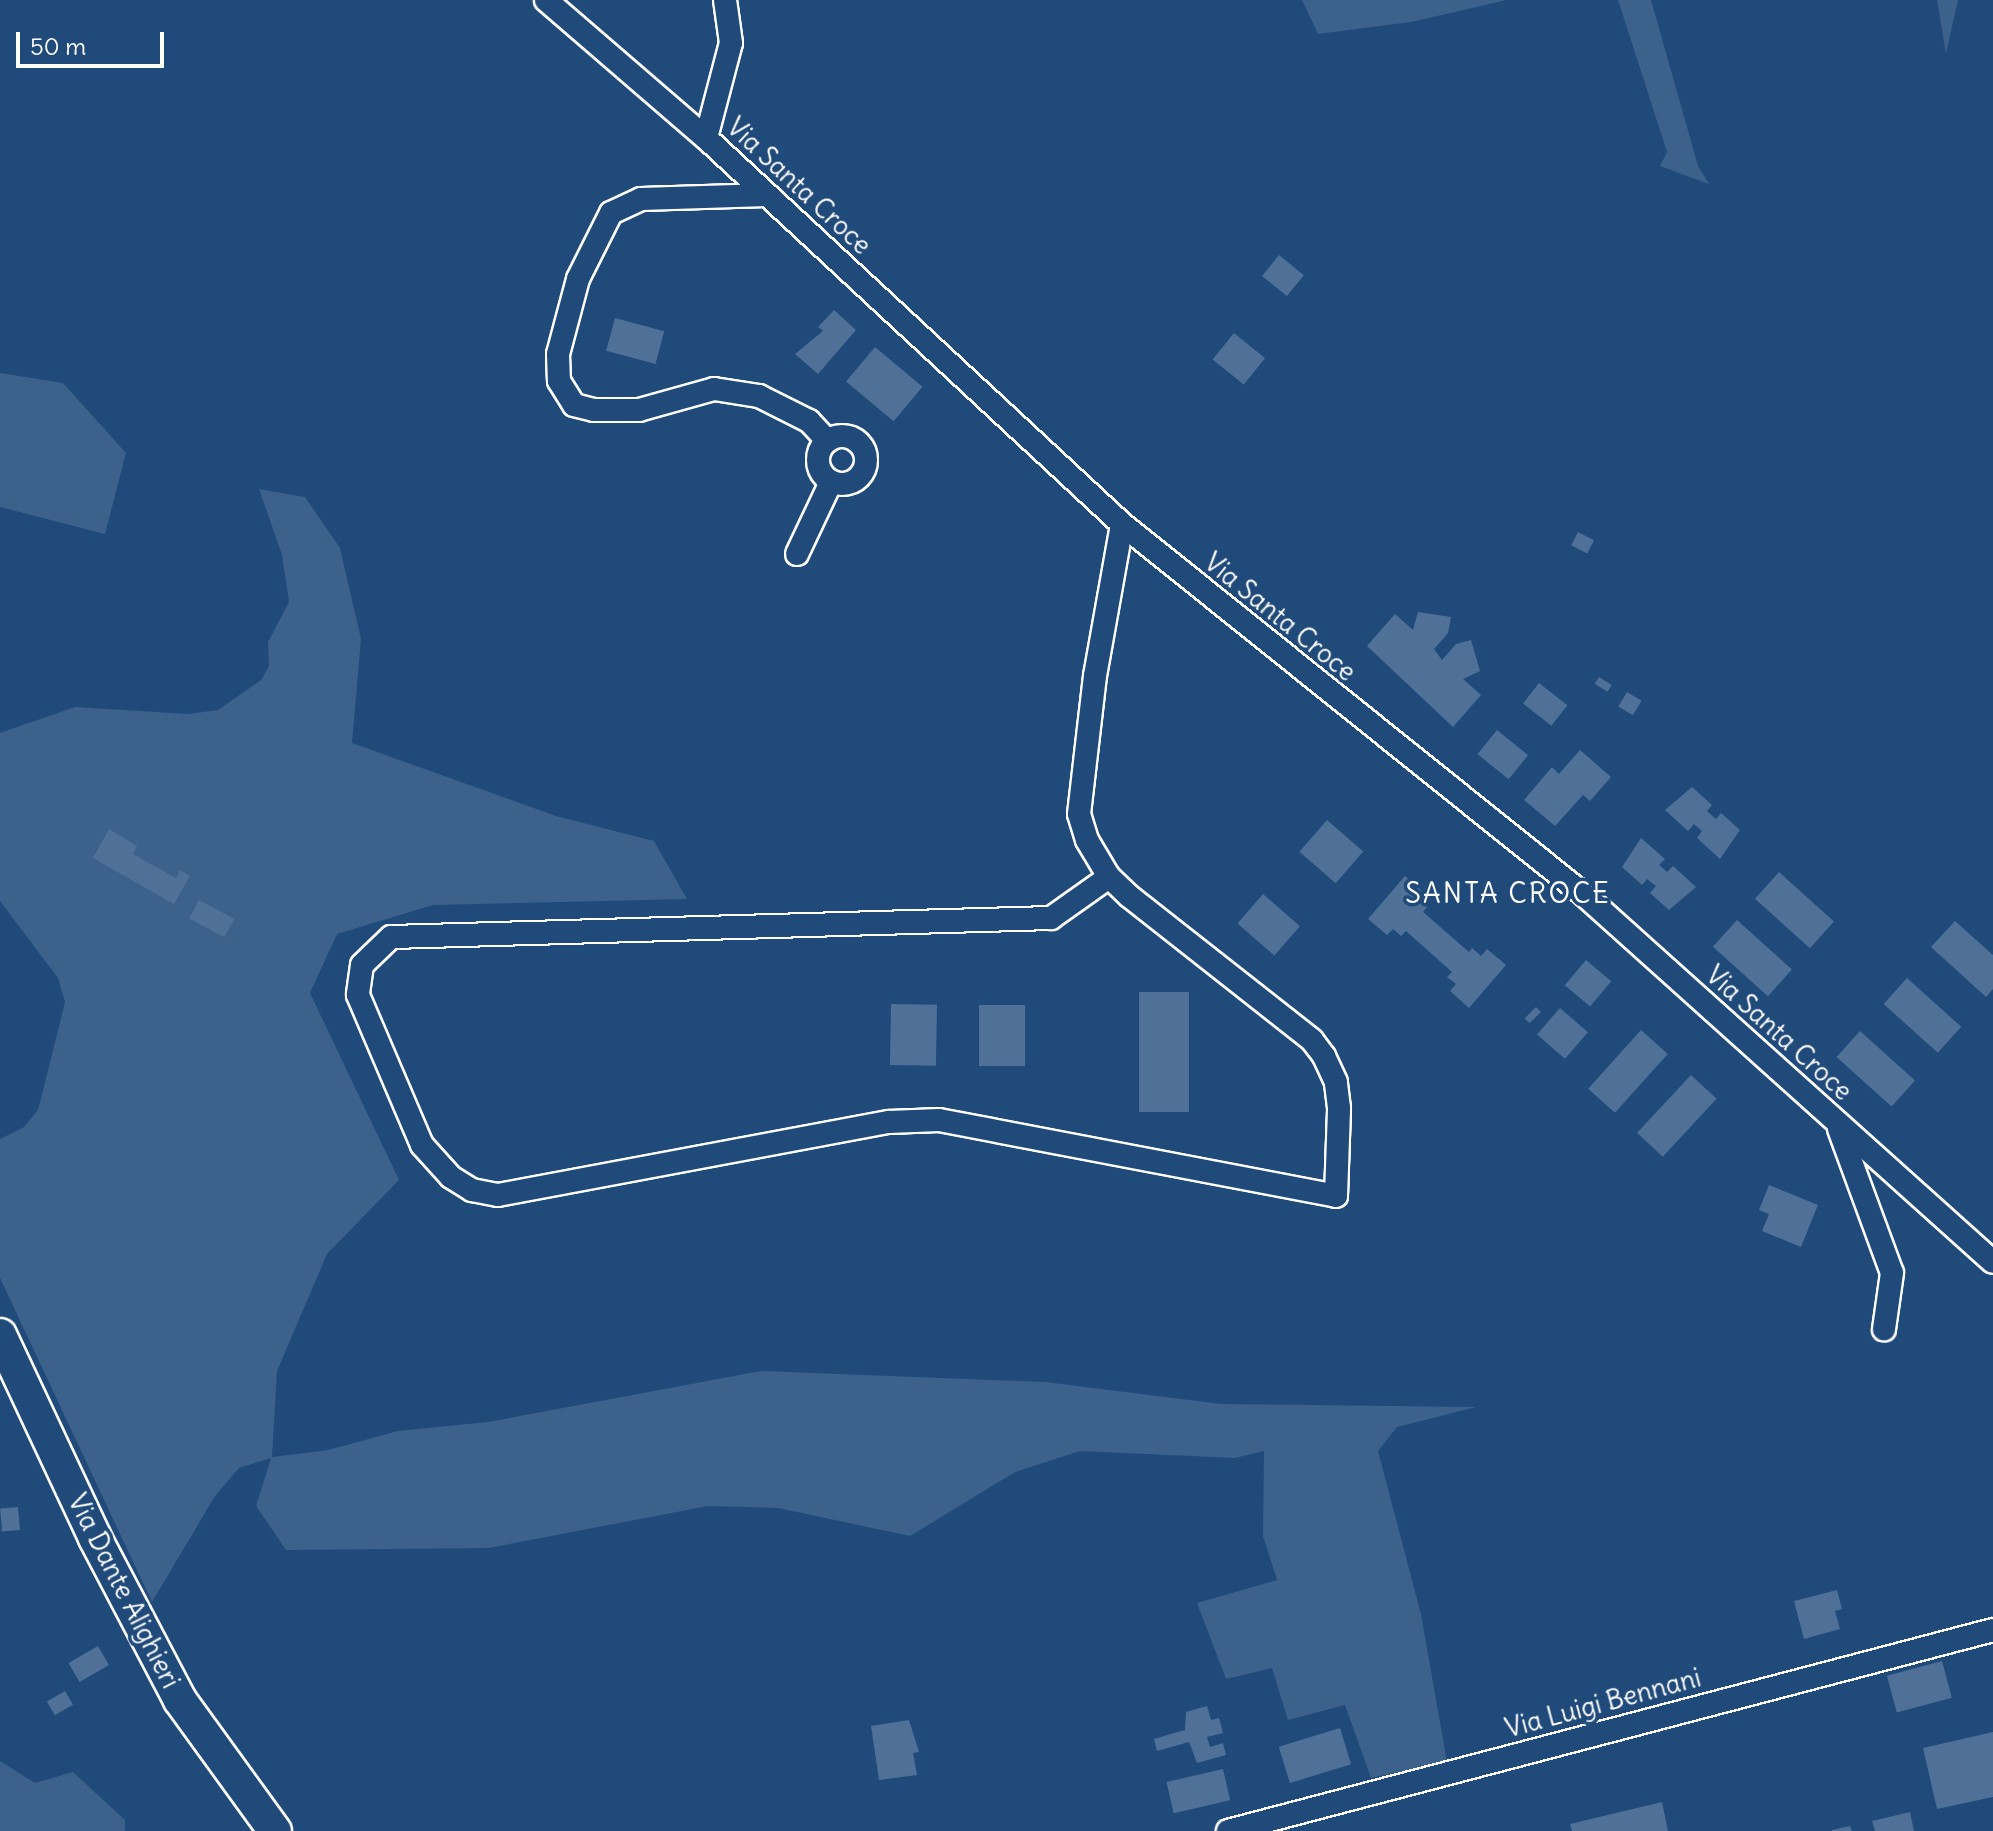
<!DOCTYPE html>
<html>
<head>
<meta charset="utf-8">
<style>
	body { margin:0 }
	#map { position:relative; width:1993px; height:1831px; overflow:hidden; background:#1f4a7a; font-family:Delius,sans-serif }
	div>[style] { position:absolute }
	.green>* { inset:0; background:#3c618b }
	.building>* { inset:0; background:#507197; transform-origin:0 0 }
	.roads { filter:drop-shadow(2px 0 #fff) drop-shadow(-2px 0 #fff) drop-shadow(0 2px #fff) drop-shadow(0 -2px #fff) }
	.minor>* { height:22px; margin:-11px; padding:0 11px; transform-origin:11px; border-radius:11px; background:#1f4a7a }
	.minor>.ring { margin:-11px; padding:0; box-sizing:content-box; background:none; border:22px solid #1f4a7a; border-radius:50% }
	.secondary>* { height:32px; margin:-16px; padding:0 16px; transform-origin:16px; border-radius:16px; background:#1f4a7a }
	span { translate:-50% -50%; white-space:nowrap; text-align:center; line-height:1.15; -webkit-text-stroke:7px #1f4a7a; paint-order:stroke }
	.street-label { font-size:26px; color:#fff }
	.neighbourhood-label { font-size:28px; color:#fff; letter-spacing:2px }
	.scale { position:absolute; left:16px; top:32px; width:148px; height:36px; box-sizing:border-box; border:4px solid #fff; border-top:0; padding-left:10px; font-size:24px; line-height:28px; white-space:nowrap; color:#fff; -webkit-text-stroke:6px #1f4a7a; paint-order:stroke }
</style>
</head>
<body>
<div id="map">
	<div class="green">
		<i style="clip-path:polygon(1302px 0,1507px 0,1411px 22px,1318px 34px)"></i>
		<i style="clip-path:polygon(1618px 0,1651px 0,1698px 166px,1709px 184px,1660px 166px,1667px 152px)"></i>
		<i style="clip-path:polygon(1937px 0,1958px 0,1946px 54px)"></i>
		<i style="clip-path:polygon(0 373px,63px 383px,126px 453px,105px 534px,0 507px)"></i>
		<i style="clip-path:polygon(259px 489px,305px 497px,340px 548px,361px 639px,352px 743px,556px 816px,654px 841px,687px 899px,433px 905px,337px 934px,310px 993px,399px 1180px,327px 1254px,277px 1371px,272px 1457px,328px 1450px,398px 1431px,488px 1422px,761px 1371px,1045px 1382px,1221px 1404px,1476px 1407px,1397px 1427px,1378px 1451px,1421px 1614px,1447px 1762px,1371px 1778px,1345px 1705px,1288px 1720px,1272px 1668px,1226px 1679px,1197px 1603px,1277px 1580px,1263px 1536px,1264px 1451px,1235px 1458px,1080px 1451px,1015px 1472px,910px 1536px,778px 1508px,708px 1506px,489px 1548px,286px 1550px,256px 1506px,271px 1458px,239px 1468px,215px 1496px,152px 1602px,0 1278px,0 1139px,24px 1127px,38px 1110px,65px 1002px,58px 978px,0 901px,0 733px,75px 707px,188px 714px,218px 710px,261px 680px,269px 666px,268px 642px,289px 602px,282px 555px)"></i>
		<i style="clip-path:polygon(0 1761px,35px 1783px,73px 1772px,125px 1820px,125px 1831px,0 1831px)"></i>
	</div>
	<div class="building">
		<i style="left:1279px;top:255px;width:32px;height:27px;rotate:39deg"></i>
		<i style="clip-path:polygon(834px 310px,856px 330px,818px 374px,795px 354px,823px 331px,818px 327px)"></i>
		<i style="left:615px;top:318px;width:51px;height:34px;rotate:15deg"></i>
		<i style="left:1234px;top:333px;width:40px;height:34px;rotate:39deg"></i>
		<i style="left:875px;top:347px;width:62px;height:45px;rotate:40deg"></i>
		<i style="left:1578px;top:532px;width:18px;height:15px;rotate:27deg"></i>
		<i style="clip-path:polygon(1418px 612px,1451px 617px,1448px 633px,1434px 649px,1442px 660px,1456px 644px,1471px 640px,1480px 671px,1463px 679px,1481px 695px,1453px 727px,1367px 646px,1395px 614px,1413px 630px)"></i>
		<i style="left:1599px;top:677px;width:15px;height:8px;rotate:32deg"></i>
		<i style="left:1539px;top:683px;width:36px;height:26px;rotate:38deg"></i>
		<i style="left:1627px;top:692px;width:17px;height:17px;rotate:31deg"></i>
		<i style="left:1497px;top:730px;width:40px;height:31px;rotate:39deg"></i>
		<i style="clip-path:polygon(1580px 750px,1611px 777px,1590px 801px,1583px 795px,1555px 826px,1524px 800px,1552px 767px,1559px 774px)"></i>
		<i style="clip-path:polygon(1692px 787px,1712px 805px,1707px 811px,1716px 819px,1721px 813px,1740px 830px,1720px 859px,1697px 838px,1702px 831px,1694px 824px,1688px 831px,1665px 810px)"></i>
		<i style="left:1327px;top:820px;width:48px;height:42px;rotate:41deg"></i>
		<i style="clip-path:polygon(109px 829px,137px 846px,133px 854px,176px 878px,180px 870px,190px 876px,174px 904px,93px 858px)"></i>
		<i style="clip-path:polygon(1641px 838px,1665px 859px,1659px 865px,1667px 872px,1673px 866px,1696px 887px,1669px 910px,1650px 893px,1656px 886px,1647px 879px,1642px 885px,1622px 867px)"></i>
		<i style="left:1779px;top:872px;width:74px;height:36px;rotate:42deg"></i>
		<i style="clip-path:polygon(1405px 876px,1424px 893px,1418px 900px,1427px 907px,1423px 912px,1469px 952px,1472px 948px,1481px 956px,1487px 949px,1506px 965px,1469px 1008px,1450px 991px,1456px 984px,1447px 977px,1452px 972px,1406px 931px,1401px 936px,1393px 929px,1387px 935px,1368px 919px)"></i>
		<i style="left:1263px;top:894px;width:49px;height:39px;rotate:41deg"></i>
		<i style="left:199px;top:900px;width:40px;height:21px;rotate:28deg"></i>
		<i style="left:1737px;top:920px;width:74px;height:36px;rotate:42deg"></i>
		<i style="clip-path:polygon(1955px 921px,1993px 955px,1993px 989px,1986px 997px,1931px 947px)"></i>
		<i style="left:1586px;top:960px;width:33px;height:33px;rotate:40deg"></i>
		<i style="left:1907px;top:978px;width:73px;height:35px;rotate:42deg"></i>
		<i style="left:1139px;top:992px;width:50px;height:120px"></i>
		<i style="left:891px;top:1004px;width:46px;height:61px;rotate:1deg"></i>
		<i style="left:979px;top:1005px;width:46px;height:61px"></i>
		<i style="left:1536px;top:1007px;width:7px;height:16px;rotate:45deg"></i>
		<i style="left:1560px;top:1008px;width:37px;height:35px;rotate:41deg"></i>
		<i style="left:1641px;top:1030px;width:36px;height:79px;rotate:42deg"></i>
		<i style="left:1860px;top:1031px;width:74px;height:35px;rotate:42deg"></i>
		<i style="left:1691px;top:1075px;width:35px;height:79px;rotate:43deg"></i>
		<i style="clip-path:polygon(1769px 1185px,1818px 1205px,1801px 1247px,1762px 1231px,1769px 1214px,1759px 1210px)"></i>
		<i style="left:18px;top:1507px;width:23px;height:18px;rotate:85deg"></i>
		<i style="clip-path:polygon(1837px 1590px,1842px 1609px,1835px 1611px,1840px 1629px,1804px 1639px,1794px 1601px)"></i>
		<i style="left:98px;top:1646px;width:22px;height:34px;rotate:60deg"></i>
		<i style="left:1942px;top:1661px;width:38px;height:57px;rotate:75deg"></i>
		<i style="left:65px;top:1691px;width:16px;height:21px;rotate:60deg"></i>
		<i style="clip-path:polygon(1207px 1706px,1211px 1720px,1219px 1718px,1223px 1733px,1207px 1737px,1210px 1747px,1223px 1743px,1226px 1755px,1197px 1763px,1189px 1742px,1157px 1751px,1154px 1739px,1185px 1730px,1186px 1712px)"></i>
		<i style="clip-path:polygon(909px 1720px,919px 1752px,913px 1753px,917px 1775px,879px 1780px,871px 1726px)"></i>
		<i style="left:1340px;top:1728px;width:38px;height:64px;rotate:73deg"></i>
		<i style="clip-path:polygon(1993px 1732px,1993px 1797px,1937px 1809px,1923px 1748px)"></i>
		<i style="left:1223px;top:1769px;width:32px;height:58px;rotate:77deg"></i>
		<i style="clip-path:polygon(1662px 1802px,1668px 1831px,1572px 1831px,1570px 1824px)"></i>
		<i style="clip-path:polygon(1910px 1812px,1914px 1831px,1875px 1831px,1872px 1821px)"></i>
		<i style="clip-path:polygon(1850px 1826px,1852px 1831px,1832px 1831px,1832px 1830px)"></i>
	</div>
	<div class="roads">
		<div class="minor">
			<i style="left:546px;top:0;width:211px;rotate:40.8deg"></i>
			<i style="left:706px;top:138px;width:567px;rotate:42.86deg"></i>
			<i style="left:1122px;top:524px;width:590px;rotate:38.74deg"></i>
			<i style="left:1582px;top:893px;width:552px;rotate:41.92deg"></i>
			<i style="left:706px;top:138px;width:98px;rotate:-75.3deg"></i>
			<i style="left:731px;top:43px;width:43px;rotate:-97.9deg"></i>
			<i style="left:767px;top:195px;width:126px;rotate:178.2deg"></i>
			<i style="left:641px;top:199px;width:33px;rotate:155deg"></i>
			<i style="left:611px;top:213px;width:74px;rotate:116.6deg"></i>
			<i style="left:578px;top:279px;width:78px;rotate:104.9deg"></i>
			<i style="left:558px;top:354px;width:27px;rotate:88deg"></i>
			<i style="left:559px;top:381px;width:28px;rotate:58deg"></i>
			<i style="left:574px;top:405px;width:21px;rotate:14deg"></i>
			<i style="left:594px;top:410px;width:45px"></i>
			<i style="left:639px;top:410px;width:78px;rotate:-15.6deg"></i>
			<i style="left:714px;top:389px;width:46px;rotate:8.8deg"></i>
			<i style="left:759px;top:396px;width:56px;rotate:26.6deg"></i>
			<i style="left:809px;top:421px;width:26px;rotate:47deg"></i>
			<i class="ring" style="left:818px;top:436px;width:26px;height:26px"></i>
			<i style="left:797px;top:554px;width:80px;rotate:-64.7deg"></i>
			<i style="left:1109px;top:877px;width:71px;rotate:144.7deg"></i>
			<i style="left:1051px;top:918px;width:660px;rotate:178.35deg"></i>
			<i style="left:391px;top:937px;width:40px;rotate:136deg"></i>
			<i style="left:362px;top:965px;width:30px;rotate:98deg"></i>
			<i style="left:358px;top:995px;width:163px;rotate:66.9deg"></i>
			<i style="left:422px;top:1145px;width:43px;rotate:47.8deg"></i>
			<i style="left:451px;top:1177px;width:25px;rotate:32deg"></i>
			<i style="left:472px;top:1190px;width:26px;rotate:11deg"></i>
			<i style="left:498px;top:1195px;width:398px;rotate:-10.6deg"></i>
			<i style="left:889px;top:1122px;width:50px;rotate:-2.3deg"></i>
			<i style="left:939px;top:1120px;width:404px;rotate:10.8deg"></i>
			<i style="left:1336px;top:1196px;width:88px;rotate:-88deg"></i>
			<i style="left:1339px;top:1108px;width:26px;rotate:-97deg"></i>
			<i style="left:1336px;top:1082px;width:29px;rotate:-115deg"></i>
			<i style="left:1324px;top:1056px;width:20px;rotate:-127deg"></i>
			<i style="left:1312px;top:1040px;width:233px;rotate:-141.8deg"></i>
			<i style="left:1129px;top:896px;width:28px;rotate:-136deg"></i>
			<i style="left:1109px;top:877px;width:43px;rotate:-120.7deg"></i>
			<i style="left:1087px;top:840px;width:27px;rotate:-107deg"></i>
			<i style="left:1079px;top:814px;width:139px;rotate:-83.4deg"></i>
			<i style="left:1095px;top:676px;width:154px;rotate:-79.9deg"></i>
			<i style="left:1839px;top:1129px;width:153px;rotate:69.8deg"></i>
			<i style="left:1892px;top:1273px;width:57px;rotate:98.1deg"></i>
			<i style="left:1228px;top:1831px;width:791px;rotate:-14.72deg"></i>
		</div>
		<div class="secondary">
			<i style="left:0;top:1335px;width:224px;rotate:64.9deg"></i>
			<i style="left:95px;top:1538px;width:183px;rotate:62.3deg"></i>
			<i style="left:180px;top:1700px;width:162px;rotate:54.1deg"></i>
		</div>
	</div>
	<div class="street-label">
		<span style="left:799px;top:186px;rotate:43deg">Via Santa Croce</span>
		<span style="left:1280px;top:617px;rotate:39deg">Via Santa Croce</span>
		<span style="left:1779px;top:1033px;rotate:42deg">Via Santa Croce</span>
		<span style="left:124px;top:1591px;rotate:63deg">Via Dante Alighieri</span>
		<span style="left:1603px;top:1703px;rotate:-15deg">Via Luigi Bennani</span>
	</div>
	<div class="neighbourhood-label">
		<span style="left:1508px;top:893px">SANTA CROCE</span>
	</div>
	<div class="scale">50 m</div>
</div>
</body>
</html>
